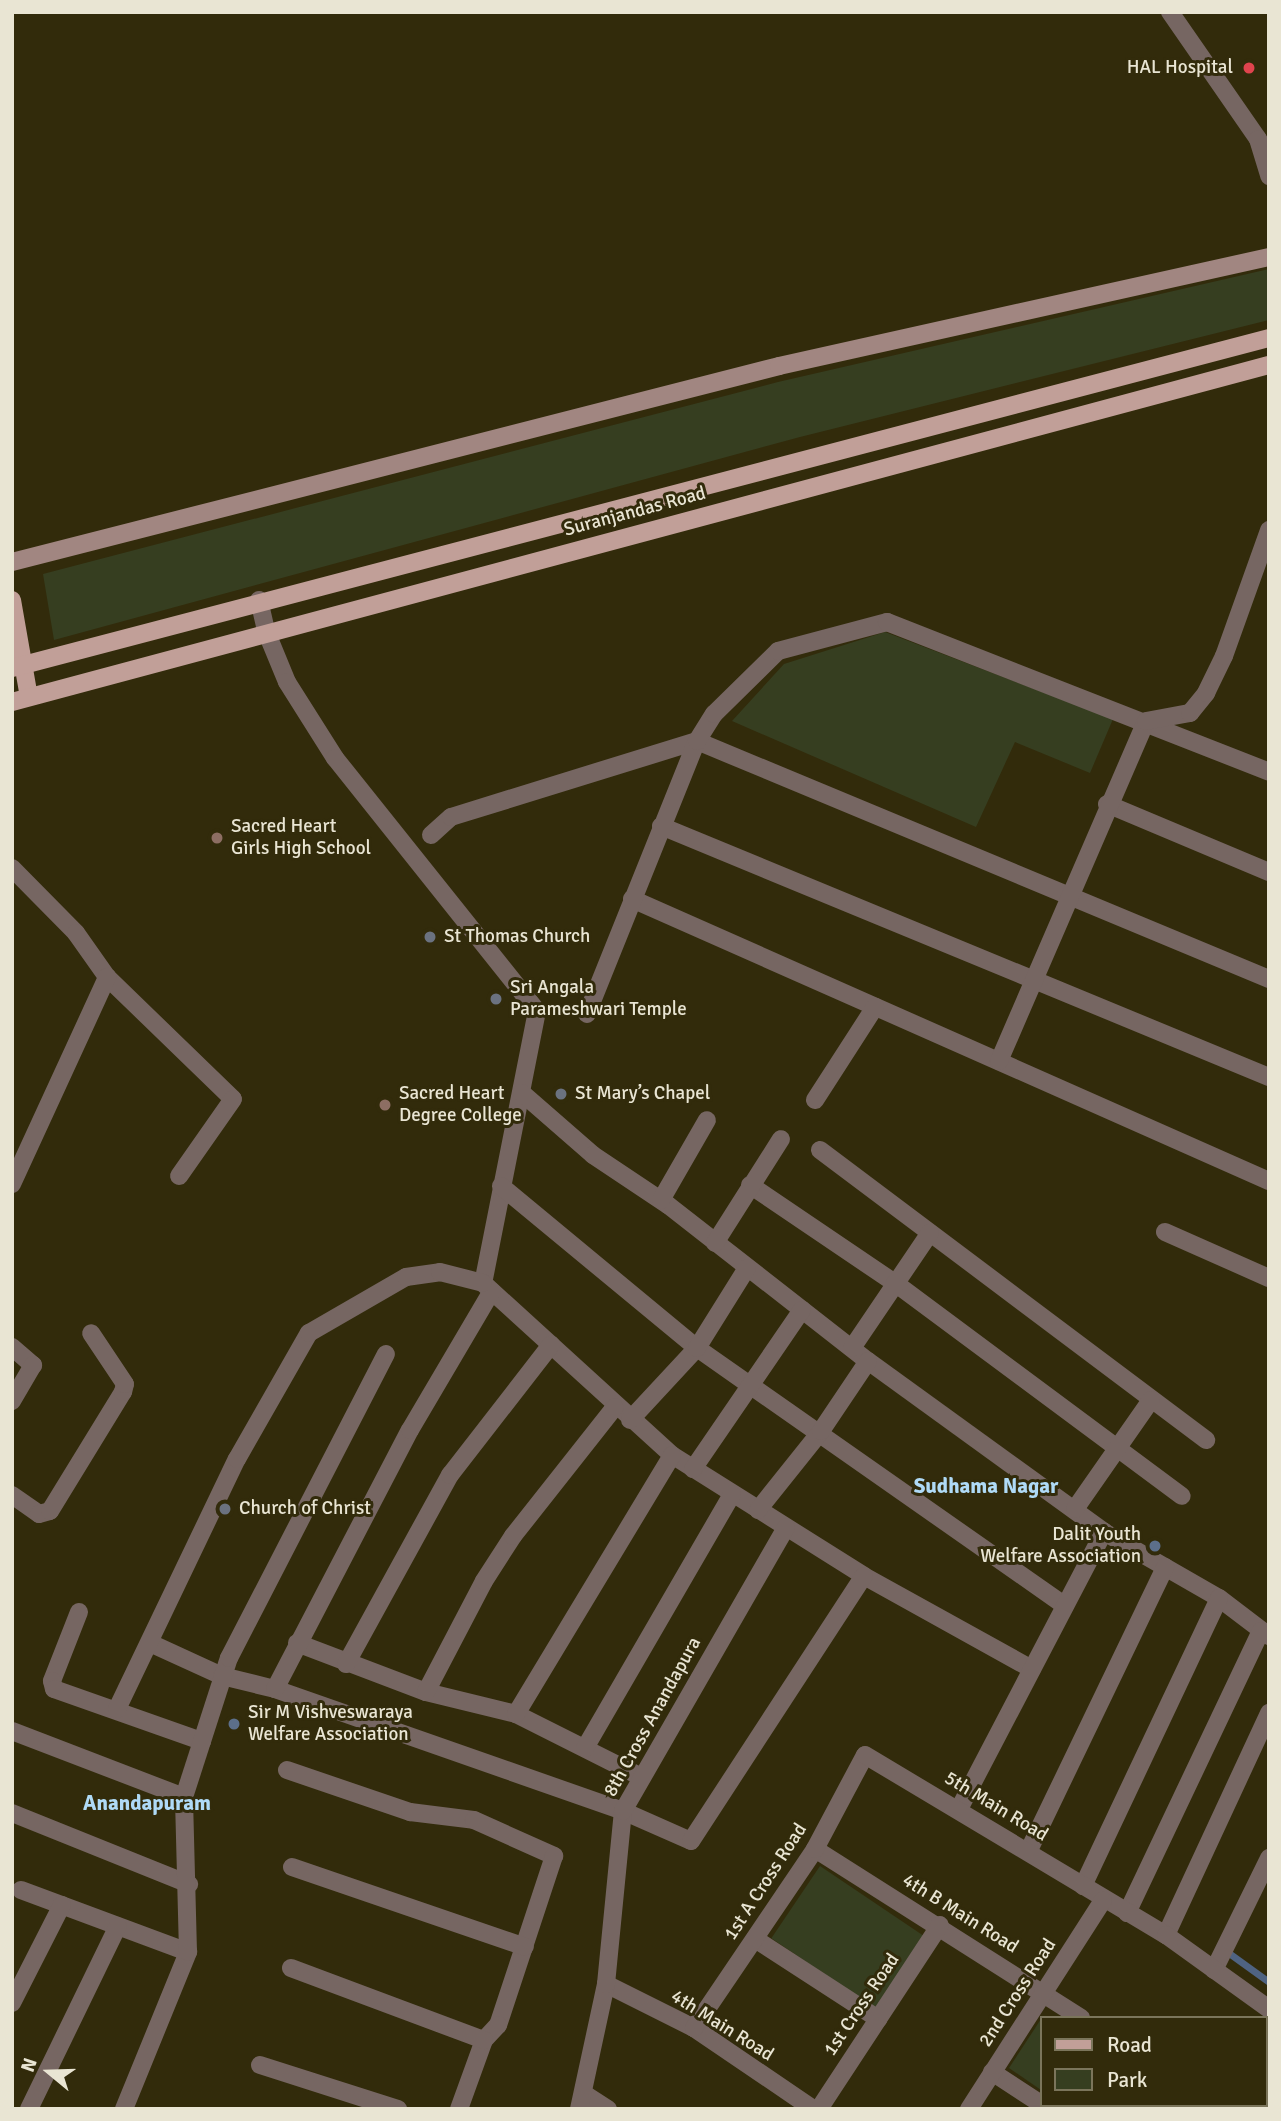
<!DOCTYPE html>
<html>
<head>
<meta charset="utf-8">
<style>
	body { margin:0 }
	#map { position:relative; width:1281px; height:2121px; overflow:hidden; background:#322b0b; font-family:Signika,sans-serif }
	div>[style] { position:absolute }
	.green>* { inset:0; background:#363e20; transform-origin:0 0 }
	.stream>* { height:7px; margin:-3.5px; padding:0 3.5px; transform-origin:3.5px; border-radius:3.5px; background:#4f6382 }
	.street>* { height:18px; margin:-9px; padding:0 9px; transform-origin:9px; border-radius:9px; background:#766662 }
	.secondary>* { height:18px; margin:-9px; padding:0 9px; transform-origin:9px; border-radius:9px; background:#a18681 }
	.primary>* { height:18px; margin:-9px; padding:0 9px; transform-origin:9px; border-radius:9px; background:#c19f98 }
	.dots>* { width:19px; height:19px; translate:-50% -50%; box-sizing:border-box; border:4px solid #322b0b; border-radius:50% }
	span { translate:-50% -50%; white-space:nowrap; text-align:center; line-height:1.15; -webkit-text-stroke:6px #322b0b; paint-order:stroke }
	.poi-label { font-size:19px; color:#e9e5d3 }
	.right { translate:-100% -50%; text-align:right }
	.left { translate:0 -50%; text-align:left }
	.street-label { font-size:19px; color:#e9e5d3 }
	.neighbourhood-label { font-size:21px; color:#afdaf6; font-weight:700 }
	.frame { position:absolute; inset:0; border:14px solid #e9e5d3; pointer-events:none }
	.legend { position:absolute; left:1040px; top:2016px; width:228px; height:91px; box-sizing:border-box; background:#322b0b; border:2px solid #7b755b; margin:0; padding:9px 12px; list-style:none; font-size:21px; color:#e9e5d3 }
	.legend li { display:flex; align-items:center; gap:14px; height:35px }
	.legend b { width:35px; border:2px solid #7b755b }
	.north { position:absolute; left:14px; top:2037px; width:70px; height:70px; -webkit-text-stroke:5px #322b0b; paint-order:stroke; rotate:289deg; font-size:19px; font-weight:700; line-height:28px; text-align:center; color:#e9e5d3 }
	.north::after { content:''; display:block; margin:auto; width:24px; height:32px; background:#e9e5d3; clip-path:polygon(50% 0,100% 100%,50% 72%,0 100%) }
</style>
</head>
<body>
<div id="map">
	<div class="green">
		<i style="clip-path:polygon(1269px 269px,1269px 320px,800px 437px,54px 640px,43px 574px,778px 382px)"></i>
		<i style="clip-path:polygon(885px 632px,1113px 719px,1090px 773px,1015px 742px,976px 827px,732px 721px,784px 664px)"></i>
		<i style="left:820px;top:1866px;width:128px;height:87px;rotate:34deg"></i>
		<i style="clip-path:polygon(1041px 2019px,1041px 2090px,1009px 2068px)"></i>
		<i style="left:1064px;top:2105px;width:129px;height:6px"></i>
	</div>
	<div class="stream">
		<i style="left:1226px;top:1951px;width:53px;rotate:35.8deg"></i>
	</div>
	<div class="street">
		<i style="left:1170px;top:12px;width:155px;rotate:55.3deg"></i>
		<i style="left:1258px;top:139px;width:39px;rotate:73deg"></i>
		<i style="left:259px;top:600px;width:32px;rotate:77deg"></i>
		<i style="left:266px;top:631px;width:55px;rotate:67.6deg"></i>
		<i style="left:287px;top:682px;width:90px;rotate:57.7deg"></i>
		<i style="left:335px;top:758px;width:324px;rotate:51.4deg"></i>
		<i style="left:537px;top:1011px;width:277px;rotate:101.2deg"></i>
		<i style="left:483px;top:1283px;width:256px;rotate:42.3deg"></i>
		<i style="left:672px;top:1455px;width:227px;rotate:32.2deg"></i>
		<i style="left:864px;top:1576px;width:192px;rotate:29deg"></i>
		<i style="left:1107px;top:804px;width:176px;rotate:22.8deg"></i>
		<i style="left:661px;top:826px;width:658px;rotate:22.43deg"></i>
		<i style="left:431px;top:835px;width:27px;rotate:-42deg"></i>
		<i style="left:451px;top:817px;width:257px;rotate:-17.2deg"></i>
		<i style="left:697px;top:741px;width:620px;rotate:22.59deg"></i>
		<i style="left:12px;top:868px;width:91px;rotate:45.4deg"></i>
		<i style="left:76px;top:933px;width:54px;rotate:54.8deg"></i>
		<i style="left:107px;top:977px;width:175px;rotate:44.1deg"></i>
		<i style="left:233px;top:1099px;width:94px;rotate:125deg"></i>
		<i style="left:632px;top:899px;width:697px;rotate:23.88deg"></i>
		<i style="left:587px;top:1014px;width:294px;rotate:-68.1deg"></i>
		<i style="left:697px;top:741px;width:32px;rotate:-58deg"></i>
		<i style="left:714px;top:714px;width:90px;rotate:-44.5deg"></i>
		<i style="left:778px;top:651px;width:113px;rotate:-14.9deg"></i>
		<i style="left:887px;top:622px;width:410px;rotate:21.4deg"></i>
		<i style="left:999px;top:1061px;width:370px;rotate:-66.6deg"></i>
		<i style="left:1146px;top:721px;width:45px;rotate:-10.3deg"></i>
		<i style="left:1190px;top:713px;width:26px;rotate:-51deg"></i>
		<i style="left:1206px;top:693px;width:41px;rotate:-64.1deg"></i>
		<i style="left:1224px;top:656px;width:134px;rotate:-70.3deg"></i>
		<i style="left:522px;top:1093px;width:94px;rotate:41.1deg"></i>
		<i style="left:593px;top:1155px;width:90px;rotate:33.7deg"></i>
		<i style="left:668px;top:1205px;width:254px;rotate:38deg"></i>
		<i style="left:868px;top:1361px;width:291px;rotate:35.9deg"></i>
		<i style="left:1104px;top:1532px;width:133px;rotate:29.9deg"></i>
		<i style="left:1219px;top:1598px;width:63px;rotate:37.2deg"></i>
		<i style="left:815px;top:1100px;width:111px;rotate:-57.2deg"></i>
		<i style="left:820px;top:1150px;width:483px;rotate:36.9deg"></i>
		<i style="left:12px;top:1184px;width:228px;rotate:-65.3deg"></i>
		<i style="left:750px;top:1185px;width:175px;rotate:34.1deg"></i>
		<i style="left:895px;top:1283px;width:357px;rotate:36.6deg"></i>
		<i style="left:501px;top:1186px;width:254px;rotate:39.6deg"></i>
		<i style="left:697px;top:1348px;width:449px;rotate:35deg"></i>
		<i style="left:661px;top:1200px;width:92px;rotate:-60.1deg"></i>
		<i style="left:1165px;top:1232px;width:114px;rotate:23.9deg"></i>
		<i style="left:715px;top:1243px;width:123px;rotate:-57.6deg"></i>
		<i style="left:12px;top:1347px;width:28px;rotate:41deg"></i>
		<i style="left:33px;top:1365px;width:42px;rotate:120.3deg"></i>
		<i style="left:852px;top:1348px;width:139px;rotate:-55.9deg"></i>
		<i style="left:630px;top:1420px;width:98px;rotate:-47.1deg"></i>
		<i style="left:697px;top:1348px;width:94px;rotate:-58deg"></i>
		<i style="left:693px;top:1469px;width:193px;rotate:-55.6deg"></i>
		<i style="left:12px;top:1495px;width:33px;rotate:35deg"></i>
		<i style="left:39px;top:1514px;width:11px;rotate:-15deg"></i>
		<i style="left:50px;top:1511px;width:140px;rotate:-58.5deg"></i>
		<i style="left:123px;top:1392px;width:8px;rotate:-76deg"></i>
		<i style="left:125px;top:1384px;width:61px;rotate:-123.7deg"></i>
		<i style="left:1075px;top:1509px;width:133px;rotate:-55.1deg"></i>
		<i style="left:758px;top:1510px;width:101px;rotate:-51.4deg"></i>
		<i style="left:821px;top:1431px;width:84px;rotate:-56.1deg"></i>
		<i style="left:79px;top:1612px;width:74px;rotate:111.4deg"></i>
		<i style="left:52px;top:1681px;width:8px;rotate:76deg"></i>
		<i style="left:54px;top:1689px;width:157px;rotate:19.4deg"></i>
		<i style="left:150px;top:1643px;width:79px;rotate:24.6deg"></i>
		<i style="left:222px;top:1676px;width:55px;rotate:13.8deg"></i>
		<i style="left:275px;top:1689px;width:369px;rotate:19.3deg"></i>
		<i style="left:623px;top:1811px;width:74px;rotate:23.8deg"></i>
		<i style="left:691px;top:1841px;width:316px;rotate:-56.9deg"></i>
		<i style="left:297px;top:1643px;width:138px;rotate:20.8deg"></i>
		<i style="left:426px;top:1692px;width:93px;rotate:13.7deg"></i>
		<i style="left:516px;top:1714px;width:140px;rotate:26.7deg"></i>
		<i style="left:346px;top:1664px;width:216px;rotate:-61.2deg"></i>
		<i style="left:450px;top:1475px;width:165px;rotate:-52.2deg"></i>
		<i style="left:275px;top:1689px;width:292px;rotate:-62.5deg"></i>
		<i style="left:410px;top:1430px;width:161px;rotate:-59.5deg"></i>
		<i style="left:426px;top:1692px;width:125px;rotate:-62.4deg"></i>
		<i style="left:484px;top:1581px;width:54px;rotate:-57.2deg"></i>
		<i style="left:513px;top:1536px;width:164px;rotate:-51.7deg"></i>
		<i style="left:117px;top:1709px;width:277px;rotate:-64.4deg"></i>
		<i style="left:237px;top:1459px;width:145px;rotate:-60.3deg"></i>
		<i style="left:309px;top:1333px;width:112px;rotate:-30deg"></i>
		<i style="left:406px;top:1277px;width:34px;rotate:-8deg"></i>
		<i style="left:440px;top:1272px;width:44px;rotate:14.3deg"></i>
		<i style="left:516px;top:1714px;width:302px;rotate:-58.9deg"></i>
		<i style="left:12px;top:1731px;width:184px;rotate:21deg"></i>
		<i style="left:585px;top:1748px;width:293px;rotate:-59.9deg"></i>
		<i style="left:287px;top:1770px;width:130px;rotate:18.9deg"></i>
		<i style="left:410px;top:1812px;width:64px;rotate:7.1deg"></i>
		<i style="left:474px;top:1820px;width:88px;rotate:24.2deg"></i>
		<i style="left:554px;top:1856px;width:178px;rotate:108.3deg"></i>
		<i style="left:498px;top:2025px;width:21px;rotate:133deg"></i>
		<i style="left:484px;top:2040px;width:73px;rotate:109.9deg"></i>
		<i style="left:959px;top:1809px;width:313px;rotate:-62.4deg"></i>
		<i style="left:12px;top:1813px;width:191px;rotate:21.9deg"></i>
		<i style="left:815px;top:1849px;width:315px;rotate:32.4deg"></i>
		<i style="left:1029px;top:1850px;width:314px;rotate:-64.3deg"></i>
		<i style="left:292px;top:1867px;width:246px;rotate:18.9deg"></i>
		<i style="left:1083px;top:1886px;width:318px;rotate:-64.7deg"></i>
		<i style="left:21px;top:1890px;width:178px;rotate:20.4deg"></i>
		<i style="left:1127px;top:1913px;width:312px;rotate:-64.6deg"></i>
		<i style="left:1166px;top:1935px;width:245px;rotate:-65.1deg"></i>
		<i style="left:755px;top:1939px;width:147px;rotate:33deg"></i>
		<i style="left:291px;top:1968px;width:206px;rotate:20.5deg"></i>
		<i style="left:1214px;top:1970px;width:125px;rotate:-63.8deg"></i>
		<i style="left:606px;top:1984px;width:98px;rotate:26.6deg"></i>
		<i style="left:694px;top:2028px;width:144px;rotate:34.2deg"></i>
		<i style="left:12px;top:2003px;width:110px;rotate:-63deg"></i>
		<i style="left:694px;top:2028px;width:216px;rotate:-55.9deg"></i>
		<i style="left:815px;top:1849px;width:106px;rotate:-62deg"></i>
		<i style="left:865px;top:1755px;width:351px;rotate:30.9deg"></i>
		<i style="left:1166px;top:1935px;width:127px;rotate:35.7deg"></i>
		<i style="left:260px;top:2065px;width:145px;rotate:17.7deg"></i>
		<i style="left:992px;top:2072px;width:59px;rotate:33.1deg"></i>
		<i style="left:583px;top:2093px;width:30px;rotate:33deg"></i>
		<i style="left:1210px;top:2105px;width:6px;rotate:39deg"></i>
		<i style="left:29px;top:2109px;width:203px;rotate:-64.1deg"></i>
		<i style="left:124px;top:2109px;width:170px;rotate:-67.8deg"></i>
		<i style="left:188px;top:1952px;width:155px;rotate:-91.5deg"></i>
		<i style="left:184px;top:1797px;width:146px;rotate:-72.1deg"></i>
		<i style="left:229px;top:1658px;width:342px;rotate:-62.7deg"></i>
		<i style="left:579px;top:2109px;width:128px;rotate:-77.8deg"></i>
		<i style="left:606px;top:1984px;width:174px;rotate:-84.4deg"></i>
		<i style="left:623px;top:1811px;width:327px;rotate:-60.1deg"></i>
		<i style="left:819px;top:2109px;width:220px;rotate:-56.7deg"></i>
		<i style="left:969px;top:2109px;width:248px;rotate:-57.3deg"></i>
	</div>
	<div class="secondary">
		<i style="left:12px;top:562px;width:792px;rotate:-14.33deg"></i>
		<i style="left:779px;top:366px;width:502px;rotate:-12.54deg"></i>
	</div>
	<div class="primary">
		<i style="left:12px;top:600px;width:98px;rotate:80.1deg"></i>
		<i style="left:12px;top:668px;width:1300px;rotate:-14.71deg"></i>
		<i style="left:12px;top:702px;width:1301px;rotate:-15.01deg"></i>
	</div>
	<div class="dots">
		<i style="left:1249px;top:68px;background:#e0444e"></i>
		<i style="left:217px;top:838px;background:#8d6e63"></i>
		<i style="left:430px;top:937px;background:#6b7280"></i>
		<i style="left:496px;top:999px;background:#6b7280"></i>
		<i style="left:561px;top:1094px;background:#6b7280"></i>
		<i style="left:385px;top:1105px;background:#8d6e63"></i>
		<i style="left:225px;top:1509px;background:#6b7280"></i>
		<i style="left:1155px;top:1546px;background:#5c6f8a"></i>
		<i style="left:234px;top:1724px;background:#5c6f8a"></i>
	</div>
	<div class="poi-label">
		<span class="right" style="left:1233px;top:68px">HAL Hospital</span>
		<span class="left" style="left:231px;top:838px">Sacred Heart<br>Girls High School</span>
		<span class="left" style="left:444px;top:937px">St Thomas Church</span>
		<span class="left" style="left:510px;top:999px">Sri Angala<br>Parameshwari Temple</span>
		<span class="left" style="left:399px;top:1105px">Sacred Heart<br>Degree College</span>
		<span class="left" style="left:575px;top:1094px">St Mary’s Chapel</span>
		<span class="left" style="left:239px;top:1509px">Church of Christ</span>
		<span class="right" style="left:1141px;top:1546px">Dalit Youth<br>Welfare Association</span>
		<span class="left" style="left:248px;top:1724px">Sir M Vishveswaraya<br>Welfare Association</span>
	</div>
	<div class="street-label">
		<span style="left:635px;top:512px;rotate:-15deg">Suranjandas Road</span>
		<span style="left:653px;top:1717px;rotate:-61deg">8th Cross Anandapura</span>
		<span style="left:996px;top:1807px;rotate:31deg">5th Main Road</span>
		<span style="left:766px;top:1882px;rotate:-57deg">1st A Cross Road</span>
		<span style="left:960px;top:1914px;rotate:32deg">4th B Main Road</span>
		<span style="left:1018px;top:1993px;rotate:-57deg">2nd Cross Road</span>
		<span style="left:862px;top:2005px;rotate:-56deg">1st Cross Road</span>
		<span style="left:722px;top:2026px;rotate:32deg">4th Main Road</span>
	</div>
	<div class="neighbourhood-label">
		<span style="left:986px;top:1486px">Sudhama Nagar</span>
		<span style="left:147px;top:1803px">Anandapuram</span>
	</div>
	<div class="frame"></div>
	<ul class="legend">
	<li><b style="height:9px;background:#c19f98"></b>Road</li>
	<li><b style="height:19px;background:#363e20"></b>Park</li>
	</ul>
	<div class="north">N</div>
</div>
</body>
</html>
